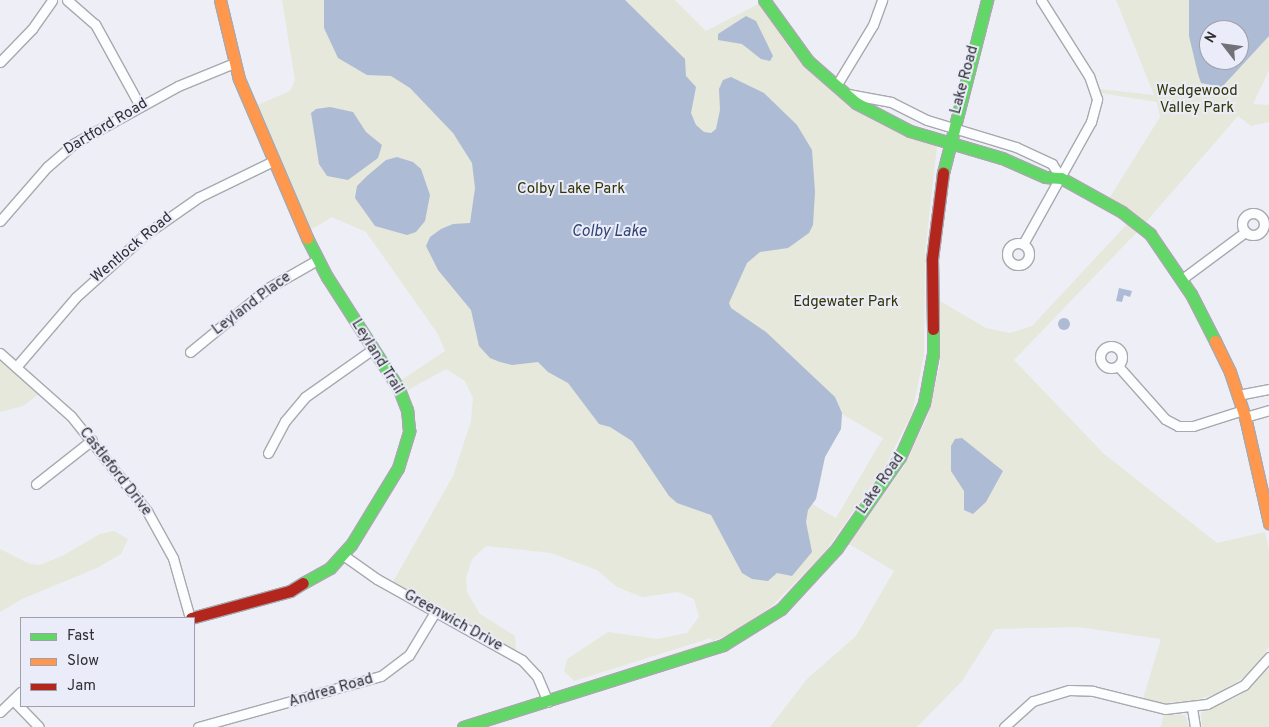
<!DOCTYPE html>
<html>
<head>
<meta charset="utf-8">
<style>
	body { margin:0 }
	#map { position:relative; width:1269px; height:727px; overflow:hidden; background:#eeeff6; font-family:Overpass,sans-serif }
	div>[style] { position:absolute }
	.green>* { inset:0; background:#e5e8da }
	.water>* { inset:0; background:#aebbd5 }
	.round { border-radius:50% }
	.roads { filter:drop-shadow(1px 0 #a8a9ae) drop-shadow(-1px 0 #a8a9ae) drop-shadow(0 1px #a8a9ae) drop-shadow(0 -1px #a8a9ae) }
	.street>* { height:9px; margin:-4.5px; padding:0 4.5px; transform-origin:4.5px; border-radius:4.5px; background:#fcfdfe }
	.street>.ring { margin:-4.5px; padding:0; box-sizing:content-box; background:none; border:9px solid #fcfdfe; border-radius:50% }
	.fast>* { height:11px; margin:-5.5px; padding:0 5.5px; transform-origin:5.5px; border-radius:5.5px; background:#63d668 }
	.slow>* { height:11px; margin:-5.5px; padding:0 5.5px; transform-origin:5.5px; border-radius:5.5px; background:#ff974d }
	.jam>* { height:11px; margin:-5.5px; padding:0 5.5px; transform-origin:5.5px; border-radius:5.5px; background:#b3261e }
	span { translate:-50% -50%; white-space:nowrap; text-align:center; line-height:1.15; -webkit-text-stroke:4px #ebecf9; paint-order:stroke }
	.street-label { font-size:15px; color:#2e2e33 }
	.park-label { font-size:15px; color:#313403 }
	.water-label { font-size:16px; color:#304675; font-style:italic }
	.legend { position:absolute; left:20px; top:617px; width:175px; height:90px; box-sizing:border-box; background:#ebecf9; border:1px solid #9fa0aa; margin:0; padding:6px 9px; list-style:none; font-size:15px; color:#2e2e33 }
	.legend li { display:flex; align-items:center; gap:10px; height:25px }
	.legend b { width:25px; border:1px solid #9fa0aa }
	.north { position:absolute; left:1199px; top:20px; width:50px; height:50px; box-sizing:border-box; background:#ebecf9; border:1px solid #9fa0aa; border-radius:50%; rotate:300deg; font-size:14px; font-weight:700; line-height:20px; text-align:center; color:#2e2e33 }
	.north::after { content:''; display:block; margin:auto; width:18px; height:22px; background:#717277; clip-path:polygon(50% 0,100% 100%,50% 72%,0 100%) }
</style>
</head>
<body>
<div id="map">
	<div class="green">
		<i style="clip-path:polygon(evenodd,282px 0,675px 0,706px 31px,760px 3px,792px 52px,836px 95px,878px 123px,937px 146px,925px 253px,924px 355px,912px 413px,887px 463px,825px 552px,773px 605px,739px 629px,707px 644px,577px 685px,712px 641px,711px 638px,574px 681px,564px 671px,567px 659px,608px 632px,657px 639px,687px 633px,699px 617px,694px 599px,678px 592px,642px 597px,617px 587px,597px 570px,551px 553px,486px 546px,472px 559px,466px 578px,467px 592px,480px 614px,515px 636px,516px 650px,393px 582px,453px 476px,471px 421px,473px 398px,465px 381px,446px 369px,406px 391px,400px 381px,445px 351px,438px 334px,366px 232px,332px 217px,309px 231px,255px 106px,290px 91px,295px 80px,282px 0,842px 414px,883px 438px,836px 518px,812px 504px,819px 488px,825px 457px,841px 429px,842px 414px)"></i>
		<i style="clip-path:polygon(evenodd,1116px 0,1269px 0,1269px 70px,1253px 104px,1269px 105px,1269px 122px,1251px 126px,1238px 116px,1146px 222px,1110px 197px,1160px 117px,1157px 102px,1100px 93px,1099px 89px,1154px 95px,1116px 0,1209px 30px,1239px 30px,1239px 60px,1209px 60px,1209px 30px)"></i>
		<i style="clip-path:polygon(1128px 223px,1138px 231px,1014px 360px,1103px 453px,1217px 543px,1265px 532px,1269px 550px,1269px 646px,1262px 658px,1244px 677px,1219px 693px,1193px 701px,1165px 703px,1143px 699px,1161px 639px,1078px 627px,995px 629px,962px 681px,917px 727px,770px 727px,807px 679px,856px 636px,894px 571px,849px 544px,904px 466px,927px 418px,940px 365px,940px 301px,986px 328px,1010px 333px,1032px 326px)"></i>
		<i style="clip-path:polygon(0 361px,33px 388px,39px 394px,23px 406px,0 412px)"></i>
		<i style="clip-path:polygon(114px 531px,128px 539px,121px 554px,97px 568px,22px 599px,0 612px,0 549px,30px 564px,40px 565px,64px 555px,100px 534px)"></i>
		<i style="clip-path:polygon(1269px 668px,1269px 727px,1202px 727px,1201px 713px,1239px 696px)"></i>
		<i style="clip-path:polygon(1164px 714px,1185px 715px,1189px 727px,1161px 727px)"></i>
	</div>
	<div class="water">
		<i style="clip-path:polygon(324px 0,625px 0,685px 59px,686px 76px,696px 87px,691px 113px,696px 125px,704px 132px,711px 133px,716px 129px,720px 110px,719px 89px,723px 80px,731px 77px,764px 93px,797px 125px,812px 150px,815px 192px,813px 225px,809px 233px,788px 248px,760px 252px,747px 263px,729px 303px,731px 308px,766px 332px,835px 397px,842px 413px,841px 429px,825px 457px,816px 499px,808px 510px,806px 522px,812px 552px,792px 576px,777px 573px,768px 581px,752px 579px,742px 573px,711px 515px,677px 503px,669px 496px,632px 441px,610px 427px,599px 424px,568px 383px,548px 372px,538px 362px,512px 365px,500px 362px,490px 358px,479px 346px,471px 310px,438px 270px,426px 246px,430px 237px,441px 229px,453px 224px,470px 223px,475px 188px,472px 163px,453px 133px,410px 88px,391px 76px,367px 75px,338px 58px,324px 28px)"></i>
		<i style="clip-path:polygon(evenodd,1189px 0,1269px 0,1269px 36px,1222px 87px,1201px 83px,1198px 74px,1189px 36px,1189px 0,1209px 30px,1239px 30px,1239px 60px,1209px 60px,1209px 30px)"></i>
		<i style="clip-path:polygon(746px 16px,756px 21px,773px 56px,770px 61px,761px 59px,742px 44px,718px 40px,718px 34px)"></i>
		<i style="clip-path:polygon(330px 107px,353px 112px,366px 132px,382px 145px,378px 158px,348px 180px,327px 176px,319px 164px,311px 113px,316px 109px)"></i>
		<i style="clip-path:polygon(397px 157px,413px 162px,421px 169px,430px 195px,425px 221px,416px 232px,407px 235px,375px 226px,355px 198px,357px 186px,367px 176px,386px 160px)"></i>
		<i style="clip-path:polygon(1119px 288px,1132px 291px,1130px 297px,1124px 295px,1122px 302px,1116px 301px)"></i>
		<i class="round" style="left:1058px;top:318px;width:12px;height:12px"></i>
		<i style="clip-path:polygon(962px 438px,1003px 471px,986px 502px,973px 514px,964px 510px,964px 491px,951px 471px,951px 446px,955px 439px)"></i>
	</div>
	<div class="roads">
		<div class="street">
			<i style="left:67px;top:0;width:37px;rotate:41deg"></i>
			<i style="left:95px;top:24px;width:94px;rotate:61.2deg"></i>
			<i style="left:0;top:62px;width:46px;rotate:-45.9deg"></i>
			<i style="left:32px;top:29px;width:35px;rotate:-55deg"></i>
			<i style="left:836px;top:86px;width:71px;rotate:-58.8deg"></i>
			<i style="left:873px;top:25px;width:27px;rotate:-70deg"></i>
			<i style="left:848px;top:94px;width:44px;rotate:10.5deg"></i>
			<i style="left:891px;top:102px;width:40px;rotate:26.6deg"></i>
			<i style="left:927px;top:120px;width:93px;rotate:16.9deg"></i>
			<i style="left:1016px;top:147px;width:40px;rotate:25deg"></i>
			<i style="left:1052px;top:164px;width:17px;rotate:57deg"></i>
			<i class="ring" style="left:1242px;top:213px;width:13px;height:13px"></i>
			<i style="left:0;top:221px;width:72px;rotate:-49deg"></i>
			<i style="left:47px;top:167px;width:35px;rotate:-41deg"></i>
			<i style="left:73px;top:144px;width:120px;rotate:-28.9deg"></i>
			<i style="left:178px;top:86px;width:61px;rotate:-22.3deg"></i>
			<i class="ring" style="left:1007px;top:243px;width:13px;height:13px"></i>
			<i style="left:1023px;top:244px;width:140px;rotate:-60.9deg"></i>
			<i style="left:1091px;top:122px;width:24px;rotate:-75deg"></i>
			<i style="left:1097px;top:99px;width:24px;rotate:-109deg"></i>
			<i style="left:1089px;top:76px;width:90px;rotate:-122.3deg"></i>
			<i style="left:1182px;top:279px;width:79px;rotate:-36.7deg"></i>
			<i class="ring" style="left:1100px;top:346px;width:13px;height:13px"></i>
			<i style="left:190px;top:352px;width:101px;rotate:-39.4deg"></i>
			<i style="left:268px;top:288px;width:56px;rotate:-29.7deg"></i>
			<i style="left:0;top:353px;width:95px;rotate:41.6deg"></i>
			<i style="left:71px;top:416px;width:122px;rotate:51.3deg"></i>
			<i style="left:147px;top:511px;width:54px;rotate:61deg"></i>
			<i style="left:173px;top:558px;width:62px;rotate:74.2deg"></i>
			<i style="left:1118px;top:366px;width:71px;rotate:48.4deg"></i>
			<i style="left:1165px;top:419px;width:15px;rotate:28deg"></i>
			<i style="left:1178px;top:426px;width:15px"></i>
			<i style="left:1193px;top:426px;width:52px;rotate:-17.7deg"></i>
			<i style="left:16px;top:367px;width:92px;rotate:-49.4deg"></i>
			<i style="left:76px;top:297px;width:94px;rotate:-42deg"></i>
			<i style="left:146px;top:234px;width:65px;rotate:-34.9deg"></i>
			<i style="left:199px;top:197px;width:82px;rotate:-25.9deg"></i>
			<i style="left:1238px;top:395px;width:32px;rotate:-11deg"></i>
			<i style="left:1245px;top:417px;width:25px;rotate:-16deg"></i>
			<i style="left:268px;top:453px;width:36px;rotate:-62deg"></i>
			<i style="left:285px;top:421px;width:31px;rotate:-50deg"></i>
			<i style="left:305px;top:397px;width:83px;rotate:-35.2deg"></i>
			<i style="left:36px;top:484px;width:71px;rotate:-38.2deg"></i>
			<i style="left:343px;top:555px;width:42px;rotate:35.2deg"></i>
			<i style="left:377px;top:579px;width:166px;rotate:29.2deg"></i>
			<i style="left:522px;top:660px;width:22px;rotate:47deg"></i>
			<i style="left:537px;top:676px;width:28px;rotate:67deg"></i>
			<i style="left:13px;top:700px;width:37px;rotate:46deg"></i>
			<i style="left:1192px;top:708px;width:19px;rotate:81deg"></i>
			<i style="left:0;top:712px;width:29px;rotate:-44deg"></i>
			<i style="left:198px;top:727px;width:190px;rotate:-15.6deg"></i>
			<i style="left:381px;top:676px;width:35px;rotate:-37deg"></i>
			<i style="left:409px;top:655px;width:50px;rotate:-58.8deg"></i>
			<i style="left:1004px;top:727px;width:39px;rotate:-42deg"></i>
			<i style="left:1033px;top:701px;width:38px;rotate:-17deg"></i>
			<i style="left:1069px;top:690px;width:24px;rotate:2deg"></i>
			<i style="left:1093px;top:691px;width:74px;rotate:14deg"></i>
			<i style="left:1165px;top:709px;width:42px;rotate:-6.8deg"></i>
			<i style="left:1207px;top:704px;width:42px;rotate:-27.2deg"></i>
			<i style="left:1244px;top:685px;width:38px;rotate:-48deg"></i>
		</div>
		<div class="fast">
			<i style="left:764px;top:0;width:75px;rotate:54.2deg"></i>
			<i style="left:808px;top:61px;width:64px;rotate:41.2deg"></i>
			<i style="left:856px;top:103px;width:61px;rotate:27.4deg"></i>
			<i style="left:910px;top:131px;width:96px;rotate:16.4deg"></i>
			<i style="left:1002px;top:158px;width:47px;rotate:23.8deg"></i>
			<i style="left:1045px;top:177px;width:16px;rotate:4deg"></i>
			<i style="left:1061px;top:178px;width:70px;rotate:29.1deg"></i>
			<i style="left:1122px;top:212px;width:36px;rotate:38deg"></i>
			<i style="left:1150px;top:234px;width:73px;rotate:55.7deg"></i>
			<i style="left:1191px;top:294px;width:53px;rotate:62.9deg"></i>
			<i style="left:943px;top:173px;width:179px;rotate:-75.7deg"></i>
			<i style="left:303px;top:583px;width:31px;rotate:-29deg"></i>
			<i style="left:330px;top:568px;width:31px;rotate:-48deg"></i>
			<i style="left:351px;top:545px;width:90px;rotate:-58.6deg"></i>
			<i style="left:398px;top:468px;width:39px;rotate:-73deg"></i>
			<i style="left:409px;top:431px;width:21px;rotate:-95deg"></i>
			<i style="left:407px;top:410px;width:22px;rotate:-111deg"></i>
			<i style="left:399px;top:389px;width:133px;rotate:-122.7deg"></i>
			<i style="left:327px;top:277px;width:44px;rotate:-117.1deg"></i>
			<i style="left:463px;top:727px;width:273px;rotate:-17.5deg"></i>
			<i style="left:723px;top:645px;width:68px;rotate:-31.8deg"></i>
			<i style="left:781px;top:609px;width:83px;rotate:-47.4deg"></i>
			<i style="left:837px;top:548px;width:111px;rotate:-55.3deg"></i>
			<i style="left:900px;top:457px;width:59px;rotate:-66deg"></i>
			<i style="left:924px;top:403px;width:50px;rotate:-79.6deg"></i>
			<i style="left:933px;top:354px;width:25px;rotate:-90deg"></i>
		</div>
		<div class="slow">
			<i style="left:220px;top:0;width:81px;rotate:76.5deg"></i>
			<i style="left:239px;top:79px;width:173px;rotate:66.8deg"></i>
			<i style="left:1215px;top:341px;width:34px;rotate:64deg"></i>
			<i style="left:1230px;top:372px;width:47px;rotate:71.6deg"></i>
			<i style="left:1245px;top:417px;width:109px;rotate:77.2deg"></i>
		</div>
		<div class="jam">
			<i style="left:933px;top:329px;width:70px;rotate:-90.8deg"></i>
			<i style="left:932px;top:259px;width:87px;rotate:-82.7deg"></i>
			<i style="left:191px;top:618px;width:103px;rotate:-15.3deg"></i>
			<i style="left:290px;top:591px;width:15px;rotate:-32deg"></i>
		</div>
	</div>
	<div class="street-label">
		<span style="left:965px;top:80px;rotate:-75deg">Lake Road</span>
		<span style="left:106px;top:127px;rotate:-31deg">Dartford Road</span>
		<span style="left:132px;top:248px;rotate:-40deg">Wentlock Road</span>
		<span style="left:252px;top:304px;rotate:-37deg">Leyland Place</span>
		<span style="left:377px;top:357px;rotate:58deg">Leyland Trail</span>
		<span style="left:115px;top:472px;rotate:52deg">Castleford Drive</span>
		<span style="left:881px;top:484px;rotate:-55deg">Lake Road</span>
		<span style="left:453px;top:621px;rotate:29deg">Greenwich Drive</span>
		<span style="left:331px;top:691px;rotate:-16deg">Andrea Road</span>
	</div>
	<div class="park-label">
		<span style="left:1197px;top:100px">Wedgewood<br>Valley Park</span>
		<span style="left:571px;top:190px">Colby Lake Park</span>
		<span style="left:846px;top:303px">Edgewater Park</span>
	</div>
	<div class="water-label">
		<span style="left:609px;top:232px">Colby Lake</span>
	</div>
	<ul class="legend">
	<li><b style="height:6px;background:#63d668"></b>Fast</li>
	<li><b style="height:6px;background:#ff974d"></b>Slow</li>
	<li><b style="height:6px;background:#b3261e"></b>Jam</li>
	</ul>
	<div class="north">N</div>
</div>
</body>
</html>
